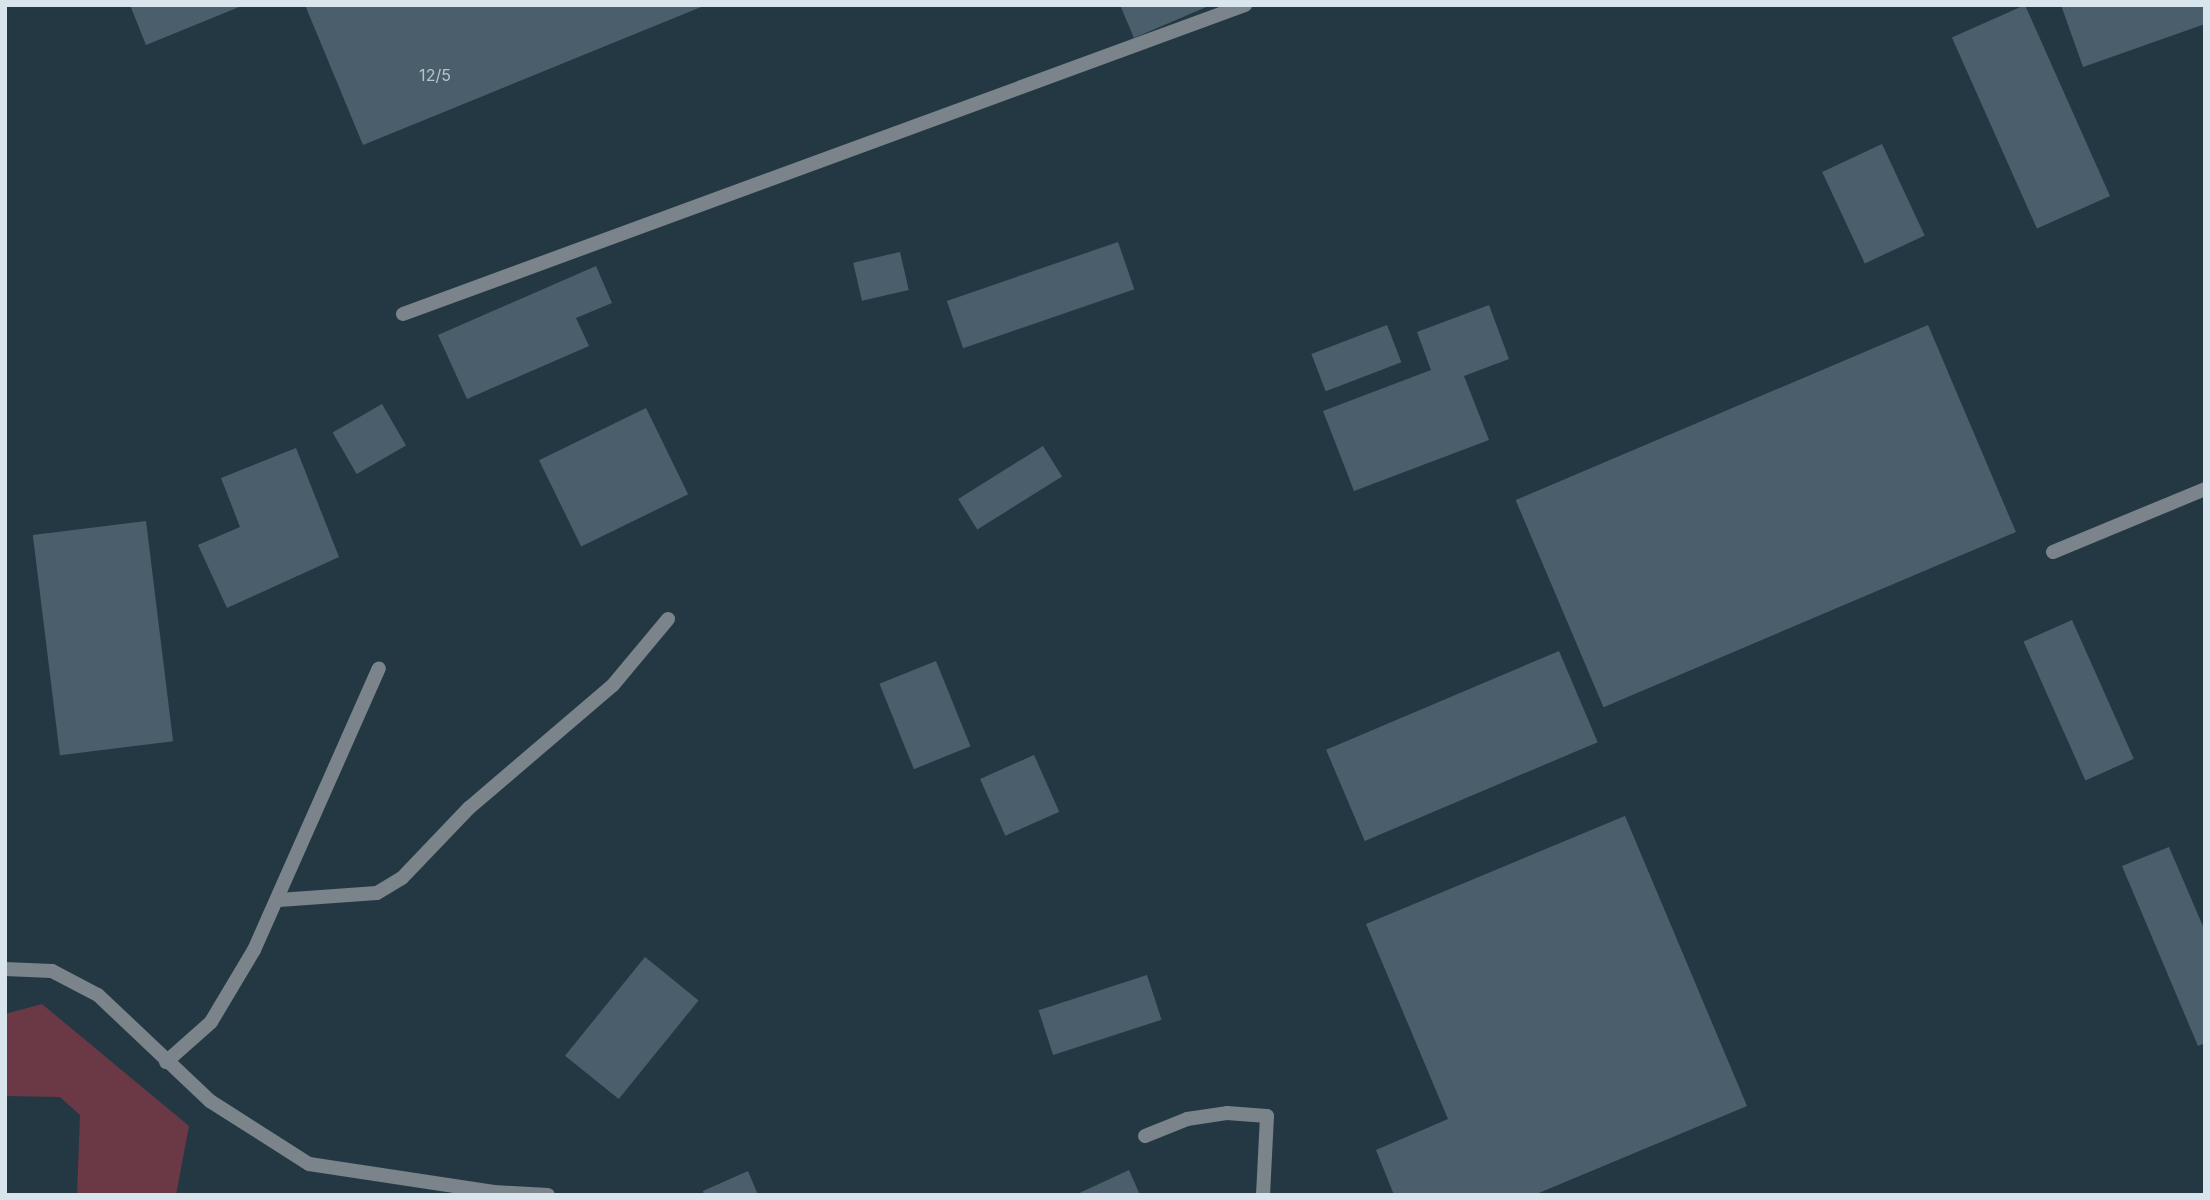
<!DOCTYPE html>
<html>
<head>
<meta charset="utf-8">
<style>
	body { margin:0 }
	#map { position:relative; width:2210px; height:1200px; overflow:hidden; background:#243844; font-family:Inter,sans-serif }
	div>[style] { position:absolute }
	.green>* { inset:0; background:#6b3846 }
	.building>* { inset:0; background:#4a5f6b; transform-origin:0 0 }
	.lane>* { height:14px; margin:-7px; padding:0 7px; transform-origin:7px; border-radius:7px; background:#7a848a }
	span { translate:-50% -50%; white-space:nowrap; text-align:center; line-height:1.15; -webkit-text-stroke:5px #243844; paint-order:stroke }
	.number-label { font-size:16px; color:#b5c4cc }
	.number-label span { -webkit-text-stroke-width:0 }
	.frame { position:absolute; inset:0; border:7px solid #d9e5ec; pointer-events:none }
</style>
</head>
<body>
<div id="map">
	<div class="green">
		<i style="clip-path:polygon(42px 1004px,189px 1126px,176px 1195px,77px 1195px,80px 1115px,60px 1097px,5px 1096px,5px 1014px)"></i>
	</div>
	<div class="building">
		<i style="clip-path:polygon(130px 5px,244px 5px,146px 45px)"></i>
		<i style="clip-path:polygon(305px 5px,706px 5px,363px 145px)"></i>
		<i style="clip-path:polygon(1120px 5px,1211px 5px,1134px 38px)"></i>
		<i style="left:2025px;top:5px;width:209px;height:80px;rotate:66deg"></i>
		<i style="clip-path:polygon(2061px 5px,2205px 5px,2205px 24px,2083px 67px)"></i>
		<i style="left:1882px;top:144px;width:101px;height:66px;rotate:65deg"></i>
		<i style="left:1118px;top:242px;width:50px;height:181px;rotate:71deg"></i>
		<i style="left:900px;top:252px;width:39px;height:48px;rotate:77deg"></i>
		<i style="clip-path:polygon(596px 266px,612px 303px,576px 318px,589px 346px,467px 399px,438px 335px)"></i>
		<i style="clip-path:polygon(1489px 305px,1509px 359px,1464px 376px,1489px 440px,1354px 491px,1323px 411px,1431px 370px,1417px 332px)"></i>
		<i style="left:1387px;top:325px;width:40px;height:81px;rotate:69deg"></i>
		<i style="left:1928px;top:325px;width:225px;height:448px;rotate:67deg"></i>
		<i style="left:382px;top:404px;width:48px;height:57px;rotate:60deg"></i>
		<i style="left:646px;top:408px;width:96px;height:119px;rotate:64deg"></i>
		<i style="left:1043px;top:446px;width:36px;height:100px;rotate:58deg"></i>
		<i style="clip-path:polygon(296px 448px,339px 557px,227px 608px,198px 545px,240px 527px,221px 478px)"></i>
		<i style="left:146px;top:521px;width:222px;height:114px;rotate:83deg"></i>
		<i style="left:2072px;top:620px;width:152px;height:53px;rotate:66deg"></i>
		<i style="left:1559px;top:651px;width:99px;height:253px;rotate:67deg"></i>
		<i style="left:936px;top:661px;width:92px;height:61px;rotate:68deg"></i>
		<i style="left:1034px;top:755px;width:62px;height:59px;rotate:66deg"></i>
		<i style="clip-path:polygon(1625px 816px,1747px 1106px,1534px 1195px,1394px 1195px,1376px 1150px,1448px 1119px,1366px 924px)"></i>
		<i style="clip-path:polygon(2169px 847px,2205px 931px,2205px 1043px,2198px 1046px,2122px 866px)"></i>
		<i style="left:645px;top:957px;width:69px;height:127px;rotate:39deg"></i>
		<i style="left:1147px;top:975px;width:47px;height:114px;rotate:72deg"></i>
		<i style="clip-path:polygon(1129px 1170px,1140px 1195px,1075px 1195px)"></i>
		<i style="clip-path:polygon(748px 1171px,758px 1195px,704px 1195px,703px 1191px)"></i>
	</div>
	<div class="lane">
		<i style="left:403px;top:314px;width:897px;rotate:-20.15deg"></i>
		<i style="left:2053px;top:552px;width:165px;rotate:-22.5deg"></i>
		<i style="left:279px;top:900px;width:98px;rotate:-4.1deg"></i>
		<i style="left:377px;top:893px;width:29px;rotate:-31deg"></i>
		<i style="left:402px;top:878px;width:97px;rotate:-46.3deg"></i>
		<i style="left:469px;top:808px;width:189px;rotate:-40.5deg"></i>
		<i style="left:613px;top:685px;width:86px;rotate:-50.2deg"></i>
		<i style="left:5px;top:969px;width:47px;rotate:2.4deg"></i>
		<i style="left:52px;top:971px;width:52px;rotate:27.6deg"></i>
		<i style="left:98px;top:995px;width:154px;rotate:43.4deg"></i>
		<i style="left:210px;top:1101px;width:117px;rotate:32.5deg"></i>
		<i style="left:309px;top:1164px;width:187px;rotate:8.6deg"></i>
		<i style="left:494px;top:1192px;width:54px;rotate:3.2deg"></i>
		<i style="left:166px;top:1062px;width:60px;rotate:-41.6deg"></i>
		<i style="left:211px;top:1022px;width:84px;rotate:-59.2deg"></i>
		<i style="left:254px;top:950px;width:308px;rotate:-66.1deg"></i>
		<i style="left:1145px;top:1136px;width:45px;rotate:-22deg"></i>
		<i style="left:1187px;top:1119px;width:40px;rotate:-8.5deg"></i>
		<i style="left:1227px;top:1113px;width:40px;rotate:4.3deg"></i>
		<i style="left:1267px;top:1116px;width:79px;rotate:92.9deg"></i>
	</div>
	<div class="number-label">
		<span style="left:435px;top:75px">12/5</span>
	</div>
	<div class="frame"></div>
</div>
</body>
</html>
